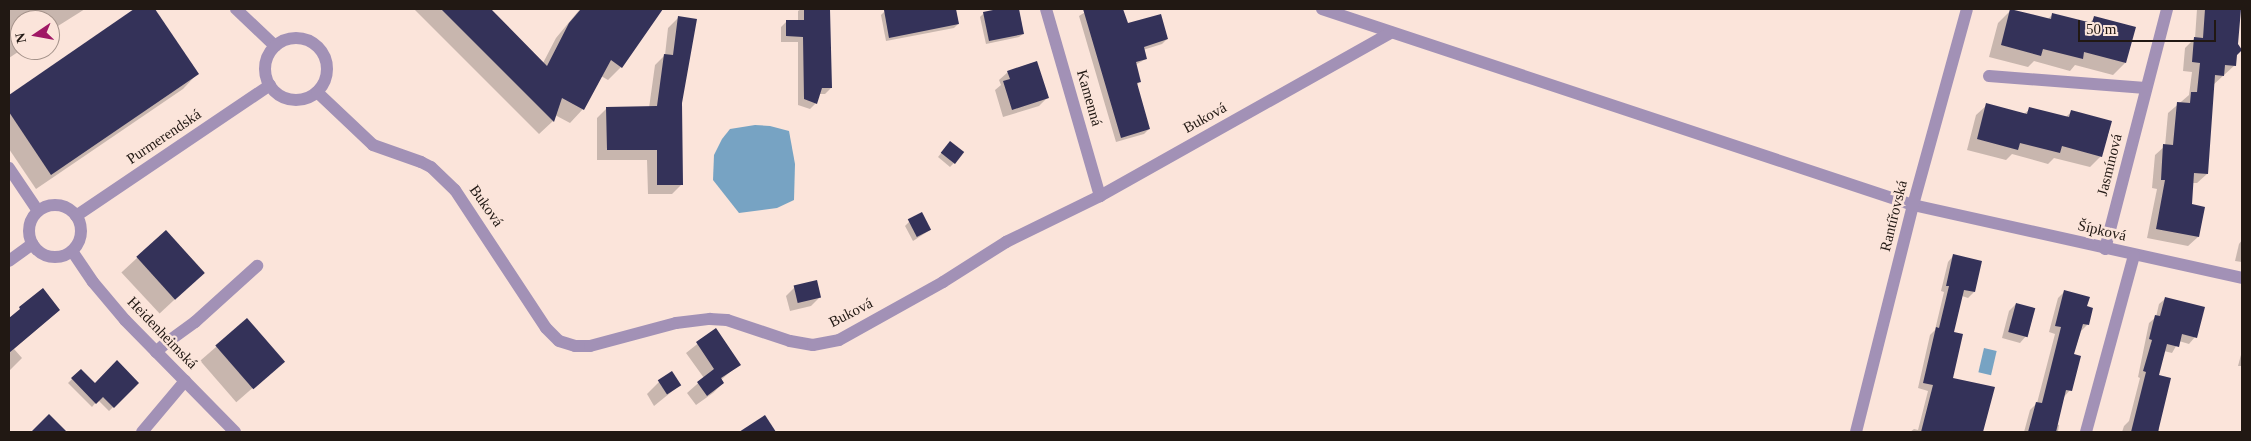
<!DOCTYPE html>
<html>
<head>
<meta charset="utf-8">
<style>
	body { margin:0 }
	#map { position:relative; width:2251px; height:441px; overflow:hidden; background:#fbe4da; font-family:"Times New Roman",serif }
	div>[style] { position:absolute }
	.water>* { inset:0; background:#77a3c3; transform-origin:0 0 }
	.shadow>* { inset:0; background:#0003; transform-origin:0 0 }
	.building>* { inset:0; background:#343259; transform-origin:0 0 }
	.minor>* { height:12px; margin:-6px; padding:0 6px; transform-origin:6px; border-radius:6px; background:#a291b6 }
	.minor>.ring { margin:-6px; padding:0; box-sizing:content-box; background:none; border:12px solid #a291b6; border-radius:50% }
	.tertiary>* { height:12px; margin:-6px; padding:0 6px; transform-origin:6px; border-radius:6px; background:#a291b6 }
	span { translate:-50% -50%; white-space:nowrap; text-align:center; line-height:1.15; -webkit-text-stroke:5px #fbe4da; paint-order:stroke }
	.street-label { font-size:15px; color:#211813 }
	.frame { position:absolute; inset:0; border:10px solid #211813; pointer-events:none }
	.north { position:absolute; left:10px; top:10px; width:50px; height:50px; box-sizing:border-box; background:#fbe4da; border:1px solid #a4928a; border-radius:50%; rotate:258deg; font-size:14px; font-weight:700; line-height:20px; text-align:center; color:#211813 }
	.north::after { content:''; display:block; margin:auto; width:18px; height:22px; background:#a01865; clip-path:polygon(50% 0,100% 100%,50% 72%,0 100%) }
	.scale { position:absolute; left:2078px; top:20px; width:138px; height:22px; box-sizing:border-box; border:2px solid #211813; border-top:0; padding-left:6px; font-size:15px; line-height:18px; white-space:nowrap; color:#211813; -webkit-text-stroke:4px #fbe4da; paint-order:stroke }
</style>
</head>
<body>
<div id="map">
	<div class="water">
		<i style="clip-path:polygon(755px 125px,770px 126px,789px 131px,795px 164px,794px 200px,777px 208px,739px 213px,713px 180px,714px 155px,722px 139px,730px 129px)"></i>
		<i style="left:1984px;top:348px;width:13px;height:25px;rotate:13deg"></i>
	</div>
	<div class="shadow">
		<i style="clip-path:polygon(9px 9px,85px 9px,50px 31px,50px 20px,20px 20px,21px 50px,9px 58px)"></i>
		<i style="clip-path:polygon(136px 9px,153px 9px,198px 73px,183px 89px,36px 189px,9px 149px,9px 97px)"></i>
		<i style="clip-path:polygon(414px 9px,488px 9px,543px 63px,556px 38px,580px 9px,619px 9px,647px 30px,621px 67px,608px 80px,601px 76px,583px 109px,570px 123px,555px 115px,553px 121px,539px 134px)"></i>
		<i style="clip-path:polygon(801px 9px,829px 9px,831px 88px,825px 94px,819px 94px,816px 103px,810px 109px,798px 105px,798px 42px,781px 42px,781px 27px,787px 21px,798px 21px,798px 11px)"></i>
		<i style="clip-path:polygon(899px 9px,955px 9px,958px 24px,954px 28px,886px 41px,881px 15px,885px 11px)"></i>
		<i style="clip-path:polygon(1018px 9px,1023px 34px,1019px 37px,986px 44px,980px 17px,984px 13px)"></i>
		<i style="clip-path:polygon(1090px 9px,1122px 9px,1127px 25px,1167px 39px,1162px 44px,1143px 50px,1146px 59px,1135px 65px,1140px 81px,1137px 85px,1149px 129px,1144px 134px,1116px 142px,1079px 16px)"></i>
		<i style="clip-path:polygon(2197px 9px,2240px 9px,2235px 65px,2213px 85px,2207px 174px,2197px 183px,2192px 183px,2191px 205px,2198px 237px,2188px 246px,2147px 238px,2157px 189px,2152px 188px,2155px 155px,2165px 146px,2168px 113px,2189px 95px,2192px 72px,2183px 71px,2185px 48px,2195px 38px)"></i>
		<i style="clip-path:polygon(2010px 11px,2047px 20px,2053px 14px,2089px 24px,2094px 18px,2125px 63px,2113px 75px,2075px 65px,2070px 71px,2034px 61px,2028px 67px,1989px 57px,1998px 23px)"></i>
		<i style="clip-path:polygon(678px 18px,696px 20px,681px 103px,682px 184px,672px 194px,648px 194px,647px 160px,597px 160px,597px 118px,607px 108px,649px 108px,655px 65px,665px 55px,668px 28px)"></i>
		<i style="clip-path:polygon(1008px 72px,1047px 98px,1039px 106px,1003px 117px,995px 90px,1001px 85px,999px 80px)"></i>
		<i style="clip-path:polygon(1987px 105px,2024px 114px,2030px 109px,2066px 117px,2071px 112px,2101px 156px,2090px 167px,2054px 158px,2048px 164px,2012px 154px,2006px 160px,1967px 150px,1976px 115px)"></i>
		<i style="clip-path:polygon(946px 147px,954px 163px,950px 167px,938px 157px)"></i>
		<i style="clip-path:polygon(909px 222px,930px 230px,913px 241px,905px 226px)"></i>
		<i style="left:166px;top:231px;width:56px;height:61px;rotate:47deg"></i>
		<i style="clip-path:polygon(2242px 240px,2242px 262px,2235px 261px,2239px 244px)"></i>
		<i style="clip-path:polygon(1953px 256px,1974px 292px,1968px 298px,1962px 296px,1953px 333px,1952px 379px,1993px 388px,1981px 432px,1910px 432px,1914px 429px,1918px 430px,1928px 391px,1918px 388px,1930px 335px,1935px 330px,1944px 292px,1941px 291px,1948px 262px)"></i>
		<i style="clip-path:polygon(795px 287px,820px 297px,811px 306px,790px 311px,786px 296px)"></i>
		<i style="clip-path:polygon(43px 290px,50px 318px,14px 349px,22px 358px,9px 371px,9px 319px)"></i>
		<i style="clip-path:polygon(2065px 291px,2086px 307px,2087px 325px,2081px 331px,2073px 355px,2070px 390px,2064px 397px,2056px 424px,2059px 425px,2058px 432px,2024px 432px,2030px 410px,2037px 403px,2055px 334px,2049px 332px,2058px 298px)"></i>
		<i style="clip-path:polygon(2166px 298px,2195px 337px,2189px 344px,2179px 341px,2172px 353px,2164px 351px,2157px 376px,2159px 432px,2122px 432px,2124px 426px,2129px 421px,2140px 378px,2138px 377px,2149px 323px,2156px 317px,2159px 304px)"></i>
		<i style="clip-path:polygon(2016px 304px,2026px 336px,2020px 343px,2002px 338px,2009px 311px)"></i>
		<i style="left:247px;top:320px;width:55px;height:62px;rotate:49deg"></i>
		<i style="clip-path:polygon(715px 330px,739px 364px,721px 380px,723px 383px,713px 393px,696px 405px,687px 393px,704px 378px,686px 353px)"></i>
		<i style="clip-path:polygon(2242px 351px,2242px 366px,2238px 366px)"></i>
		<i style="clip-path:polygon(81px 370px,95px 384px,138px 383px,109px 411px,98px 400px,92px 407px,68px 383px)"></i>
		<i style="clip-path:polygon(659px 382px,680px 385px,654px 406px,647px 394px)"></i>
	</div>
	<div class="building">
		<i style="clip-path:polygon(134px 9px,155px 9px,199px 74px,51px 175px,9px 112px,9px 95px)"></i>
		<i style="clip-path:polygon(441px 9px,491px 9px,547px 66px,569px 23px,581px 9px,663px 9px,622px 68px,611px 60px,584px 110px,562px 98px,554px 122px)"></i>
		<i style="clip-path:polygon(804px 9px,830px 9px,832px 88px,822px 88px,817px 104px,804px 99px,803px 37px,786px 36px,786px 20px,804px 20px)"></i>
		<i style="clip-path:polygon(893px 9px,956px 9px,959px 24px,889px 38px,884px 10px)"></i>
		<i style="clip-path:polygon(998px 9px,1019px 9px,1024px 34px,989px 41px,983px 12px)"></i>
		<i style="clip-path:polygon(1083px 9px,1123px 9px,1128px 23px,1161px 14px,1168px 39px,1144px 47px,1147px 59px,1136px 62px,1141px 82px,1137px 83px,1150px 129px,1121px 138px)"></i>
		<i style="clip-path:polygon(2010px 9px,2051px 19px,2052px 13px,2092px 23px,2094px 16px,2136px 27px,2126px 63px,2084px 52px,2083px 59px,2043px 49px,2041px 56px,2001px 45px)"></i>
		<i style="clip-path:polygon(2205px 9px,2241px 9px,2238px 44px,2242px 50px,2237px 55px,2236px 66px,2225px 65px,2224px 76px,2215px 75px,2208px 174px,2194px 173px,2192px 204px,2205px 207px,2199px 237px,2156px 229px,2165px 180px,2161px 180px,2163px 144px,2173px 145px,2177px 102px,2190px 103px,2191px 92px,2197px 92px,2200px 63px,2192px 62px,2194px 37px,2203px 38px)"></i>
		<i style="clip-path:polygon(678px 16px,697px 19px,682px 103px,683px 185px,657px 185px,657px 150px,607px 150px,606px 107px,657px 106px,664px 54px,673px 55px)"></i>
		<i style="clip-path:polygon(1037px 61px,1049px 98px,1012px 110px,1003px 81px,1010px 79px,1007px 71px)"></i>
		<i style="clip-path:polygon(1986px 103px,2027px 114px,2029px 107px,2069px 117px,2071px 110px,2112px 121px,2102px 157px,2062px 146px,2060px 153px,2020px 143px,2018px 150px,1977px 139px)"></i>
		<i style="left:950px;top:141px;width:18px;height:15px;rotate:38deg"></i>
		<i style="left:922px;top:212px;width:20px;height:16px;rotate:63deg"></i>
		<i style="left:166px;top:230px;width:58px;height:40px;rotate:48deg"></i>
		<i style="clip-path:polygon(1953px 254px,1982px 261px,1975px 292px,1964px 290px,1954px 332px,1963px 334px,1953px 378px,1995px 387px,1983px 432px,1921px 432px,1933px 385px,1923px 383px,1936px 327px,1939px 328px,1949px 286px,1946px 286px)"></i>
		<i style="left:817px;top:280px;width:18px;height:24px;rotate:77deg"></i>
		<i style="clip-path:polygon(43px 288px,60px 310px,9px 353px,9px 318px,20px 309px,19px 307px)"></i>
		<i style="clip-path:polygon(2064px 290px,2090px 297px,2087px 306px,2093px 308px,2089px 325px,2083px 324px,2074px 354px,2081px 356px,2072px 391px,2066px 390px,2056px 432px,2028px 432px,2036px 402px,2042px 403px,2061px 327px,2055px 326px)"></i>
		<i style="clip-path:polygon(2165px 297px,2205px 307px,2197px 338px,2182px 334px,2179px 347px,2167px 344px,2159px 375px,2171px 378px,2158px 432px,2131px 432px,2146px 372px,2143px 371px,2152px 340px,2149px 339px,2155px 315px,2160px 316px)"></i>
		<i style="left:2016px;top:303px;width:20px;height:30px;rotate:15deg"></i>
		<i style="left:247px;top:318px;width:58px;height:42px;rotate:49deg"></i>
		<i style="clip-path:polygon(716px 328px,741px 365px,721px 378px,724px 383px,707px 396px,697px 382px,714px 369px,696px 342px)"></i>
		<i style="clip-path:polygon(117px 360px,139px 383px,114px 408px,103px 397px,96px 404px,71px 378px,81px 369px,95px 383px)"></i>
		<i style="left:672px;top:371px;width:17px;height:17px;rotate:57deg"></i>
		<i style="clip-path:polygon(49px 414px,67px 432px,31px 432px)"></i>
		<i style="clip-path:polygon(765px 415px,776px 432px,739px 432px)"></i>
	</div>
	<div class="minor">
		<i style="left:236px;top:9px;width:54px;rotate:43.5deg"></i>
		<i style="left:1046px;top:9px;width:195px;rotate:73.9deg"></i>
		<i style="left:1322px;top:9px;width:623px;rotate:18.35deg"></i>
		<i style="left:1913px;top:205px;width:337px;rotate:12.5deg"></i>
		<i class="ring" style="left:265px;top:38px;width:50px;height:50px"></i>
		<i style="left:1989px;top:76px;width:157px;rotate:4.4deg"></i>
		<i style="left:317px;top:92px;width:77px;rotate:43.4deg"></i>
		<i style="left:373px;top:145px;width:51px;rotate:19.5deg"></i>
		<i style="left:421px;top:162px;width:11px;rotate:27deg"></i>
		<i style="left:431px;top:167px;width:33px;rotate:44deg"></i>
		<i style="left:455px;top:190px;width:165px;rotate:56.6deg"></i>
		<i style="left:546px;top:328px;width:18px;rotate:45deg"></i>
		<i style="left:559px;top:341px;width:17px;rotate:17deg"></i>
		<i style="left:575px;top:346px;width:15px"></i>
		<i style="left:590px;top:346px;width:89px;rotate:-15deg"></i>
		<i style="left:676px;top:323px;width:34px;rotate:-7deg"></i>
		<i style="left:710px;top:319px;width:17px;rotate:3deg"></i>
		<i style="left:727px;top:320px;width:66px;rotate:18.4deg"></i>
		<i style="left:790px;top:341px;width:23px;rotate:10deg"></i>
		<i style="left:813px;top:345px;width:26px;rotate:-11deg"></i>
		<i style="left:839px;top:340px;width:119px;rotate:-29.1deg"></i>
		<i style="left:943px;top:282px;width:75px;rotate:-32.4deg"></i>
		<i style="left:1006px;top:242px;width:105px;rotate:-26.1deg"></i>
		<i style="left:1100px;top:196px;width:334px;rotate:-29.3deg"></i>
		<i style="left:9px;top:168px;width:52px;rotate:56deg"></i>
		<i class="ring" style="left:29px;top:205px;width:40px;height:40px"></i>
		<i style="left:76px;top:216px;width:234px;rotate:-34deg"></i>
		<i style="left:2105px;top:249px;width:248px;rotate:-75.5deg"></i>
		<i style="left:72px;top:251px;width:37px;rotate:56deg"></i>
		<i style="left:93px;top:282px;width:50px;rotate:49.9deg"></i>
		<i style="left:125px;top:320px;width:157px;rotate:45.5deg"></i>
		<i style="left:9px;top:261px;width:29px;rotate:-36deg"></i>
		<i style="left:156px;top:352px;width:13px;rotate:-42deg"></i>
		<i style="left:166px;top:343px;width:36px;rotate:-36deg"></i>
		<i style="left:195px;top:322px;width:84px;rotate:-42.1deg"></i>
		<i style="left:142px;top:432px;width:67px;rotate:-49.9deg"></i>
		<i style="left:2086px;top:432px;width:183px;rotate:-74.8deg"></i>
	</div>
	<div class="tertiary">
		<i style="left:1856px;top:432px;width:234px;rotate:-75.9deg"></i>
		<i style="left:1913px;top:205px;width:203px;rotate:-74.6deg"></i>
	</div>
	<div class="street-label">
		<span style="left:1089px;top:98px;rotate:74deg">Kamenná</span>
		<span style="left:1205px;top:118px;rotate:-29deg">Buková</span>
		<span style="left:164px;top:137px;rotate:-34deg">Purmerendská</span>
		<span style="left:2110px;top:165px;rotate:-76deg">Jasmínová</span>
		<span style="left:486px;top:206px;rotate:55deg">Buková</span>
		<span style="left:1894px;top:216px;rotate:-76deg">Rantířovská</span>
		<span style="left:2102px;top:231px;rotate:13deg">Šípková</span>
		<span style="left:851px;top:313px;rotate:-27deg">Buková</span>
		<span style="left:162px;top:333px;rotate:46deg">Heidenheimská</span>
	</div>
	<div class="frame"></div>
	<div class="north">N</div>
	<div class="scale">50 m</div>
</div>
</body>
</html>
